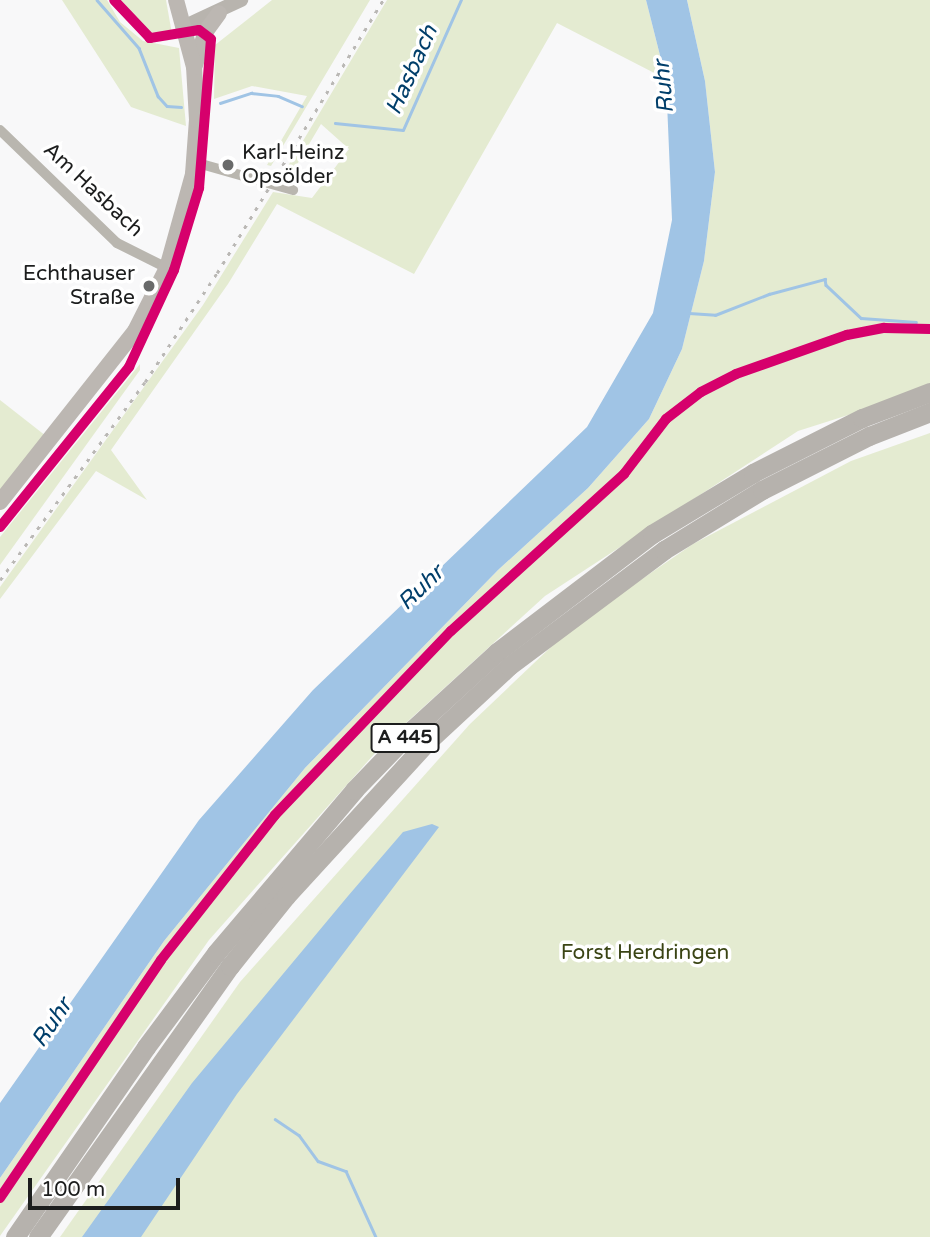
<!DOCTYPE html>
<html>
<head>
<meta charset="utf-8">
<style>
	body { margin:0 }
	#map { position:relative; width:930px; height:1237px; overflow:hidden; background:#f8f8f9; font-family:"Varela Round",sans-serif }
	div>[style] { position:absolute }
	.green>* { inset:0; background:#e4ebd1 }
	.water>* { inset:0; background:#a0c4e5 }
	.stream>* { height:2.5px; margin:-1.25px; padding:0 1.25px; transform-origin:1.25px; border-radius:1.25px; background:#a0c4e5 }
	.street>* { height:10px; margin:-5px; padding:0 5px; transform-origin:5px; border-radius:5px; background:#b9b6af }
	.secondary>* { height:14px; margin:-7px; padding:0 7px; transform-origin:7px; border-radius:7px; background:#b8b4ae }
	.primary>* { height:16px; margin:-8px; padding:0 8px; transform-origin:8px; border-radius:8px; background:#bcb7b2 }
	.highway>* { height:19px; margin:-9.5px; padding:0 9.5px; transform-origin:9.5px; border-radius:9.5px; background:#b6b2ad }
	.rail>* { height:2.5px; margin-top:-1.25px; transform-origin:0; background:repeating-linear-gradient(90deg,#bab8b5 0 3.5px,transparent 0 10.5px) }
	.cycleway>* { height:10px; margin:-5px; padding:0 5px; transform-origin:5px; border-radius:5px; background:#d6006c }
	.dots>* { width:19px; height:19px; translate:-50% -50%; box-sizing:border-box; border:4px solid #fff; border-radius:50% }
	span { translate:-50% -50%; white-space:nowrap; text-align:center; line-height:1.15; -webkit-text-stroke:7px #fff; paint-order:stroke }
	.shield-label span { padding:2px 5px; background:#fff; border:2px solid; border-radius:5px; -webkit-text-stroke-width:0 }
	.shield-label { font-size:19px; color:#1c1d1d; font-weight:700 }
	.poi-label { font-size:21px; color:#1c1d1d }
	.left { translate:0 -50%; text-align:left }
	.right { translate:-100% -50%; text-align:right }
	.street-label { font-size:21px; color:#1c1d1d }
	.park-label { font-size:21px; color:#3a4414 }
	.water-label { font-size:23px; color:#003e6a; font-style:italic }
	.scale { position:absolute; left:28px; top:1178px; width:152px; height:32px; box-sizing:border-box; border:4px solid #1c1d1d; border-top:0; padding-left:9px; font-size:21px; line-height:24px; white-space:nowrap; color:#1c1d1d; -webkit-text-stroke:5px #fff; paint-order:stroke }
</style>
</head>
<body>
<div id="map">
	<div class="green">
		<i style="clip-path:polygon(62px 0,107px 0,120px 22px,143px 41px,179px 48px,186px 126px,131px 107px)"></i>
		<i style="clip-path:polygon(120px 0,166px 0,172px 34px,145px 32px)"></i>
		<i style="clip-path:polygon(272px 0,370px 0,271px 166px,267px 165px,307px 96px,252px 86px,214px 99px,215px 45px)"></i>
		<i style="clip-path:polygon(387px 0,646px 0,666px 79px,557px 23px,414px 274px,277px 204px,228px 284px,111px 450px,147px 500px,96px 471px,0 599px,0 587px,203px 305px,273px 192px,312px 198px,349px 149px,321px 124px,286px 183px,279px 181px)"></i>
		<i style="clip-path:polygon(687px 0,930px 0,930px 389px,798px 431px,545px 596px,384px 743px,209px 940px,0 1236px,0 1178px,164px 941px,305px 768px,498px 570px,588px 488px,649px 419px,682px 349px,704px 261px,715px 172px,705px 81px)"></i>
		<i style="clip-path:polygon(140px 364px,140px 370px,0 565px,0 537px)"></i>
		<i style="clip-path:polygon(0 400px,46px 436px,0 491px)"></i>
		<i style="clip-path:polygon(930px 433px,930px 1237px,60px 1237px,240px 982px,470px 724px,572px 627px,693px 544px,851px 461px)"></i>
	</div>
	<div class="water">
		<i style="clip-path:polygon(646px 0,687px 0,705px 81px,715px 172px,704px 261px,682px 349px,649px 419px,588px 488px,498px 570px,305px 768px,164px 941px,0 1178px,0 1103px,199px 820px,313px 690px,587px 427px,653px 313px,672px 220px,666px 79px)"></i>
		<i style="clip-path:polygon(432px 824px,439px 827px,237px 1094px,141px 1237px,82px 1237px,192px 1083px,348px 896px,403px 832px)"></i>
	</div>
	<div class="stream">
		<i style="left:97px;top:0;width:64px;rotate:48.8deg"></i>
		<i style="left:139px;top:48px;width:52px;rotate:68.4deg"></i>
		<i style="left:158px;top:96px;width:13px;rotate:48deg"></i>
		<i style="left:167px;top:106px;width:14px;rotate:4deg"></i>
		<i style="left:220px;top:103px;width:33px;rotate:-18deg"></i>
		<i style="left:251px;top:93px;width:27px;rotate:6deg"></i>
		<i style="left:278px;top:96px;width:26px;rotate:23deg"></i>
		<i style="left:335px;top:123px;width:68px;rotate:5.9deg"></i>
		<i style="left:403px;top:130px;width:142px;rotate:-66deg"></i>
		<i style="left:689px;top:313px;width:26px;rotate:4deg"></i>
		<i style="left:715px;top:315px;width:58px;rotate:-21.3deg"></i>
		<i style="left:769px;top:294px;width:58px;rotate:-15deg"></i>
		<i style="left:825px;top:279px;width:6px;rotate:81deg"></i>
		<i style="left:826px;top:285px;width:48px;rotate:43.3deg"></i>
		<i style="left:861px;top:318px;width:55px;rotate:4.2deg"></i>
		<i style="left:275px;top:1119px;width:29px;rotate:34deg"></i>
		<i style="left:299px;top:1135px;width:32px;rotate:54deg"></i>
		<i style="left:318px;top:1161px;width:30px;rotate:20deg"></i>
		<i style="left:346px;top:1171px;width:72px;rotate:65.6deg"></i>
	</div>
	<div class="street">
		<i style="left:0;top:130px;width:163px;rotate:44deg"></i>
		<i style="left:117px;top:243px;width:56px;rotate:26.6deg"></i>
		<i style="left:194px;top:162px;width:103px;rotate:15.8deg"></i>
	</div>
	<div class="secondary">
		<i style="left:185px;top:26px;width:62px;rotate:-24.9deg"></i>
	</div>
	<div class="primary">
		<i style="left:195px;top:65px;width:36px;rotate:-72deg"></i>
		<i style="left:206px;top:31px;width:22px;rotate:-54deg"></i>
		<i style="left:0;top:502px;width:218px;rotate:-51.7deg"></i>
		<i style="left:135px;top:331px;width:71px;rotate:-63.1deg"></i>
		<i style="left:167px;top:268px;width:98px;rotate:-74.5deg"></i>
		<i style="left:193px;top:174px;width:54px;rotate:-85.8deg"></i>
		<i style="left:197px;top:120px;width:53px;rotate:-93.2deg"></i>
		<i style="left:194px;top:67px;width:69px;rotate:-105deg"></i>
	</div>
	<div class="highway">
		<i style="left:15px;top:1237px;width:231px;rotate:-55.4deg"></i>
		<i style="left:146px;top:1047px;width:117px;rotate:-53.3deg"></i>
		<i style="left:216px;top:953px;width:214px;rotate:-49.7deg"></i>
		<i style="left:354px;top:790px;width:85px;rotate:-46deg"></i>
		<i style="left:413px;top:729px;width:114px;rotate:-42.5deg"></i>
		<i style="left:497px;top:652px;width:195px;rotate:-37.3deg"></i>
		<i style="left:652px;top:534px;width:118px;rotate:-31.1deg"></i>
		<i style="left:753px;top:473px;width:122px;rotate:-26.8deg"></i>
		<i style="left:862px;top:418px;width:73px;rotate:-20.9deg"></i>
		<i style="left:38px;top:1237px;width:332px;rotate:-54.7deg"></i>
		<i style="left:230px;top:966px;width:90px;rotate:-51.3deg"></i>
		<i style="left:286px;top:896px;width:209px;rotate:-47.5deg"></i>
		<i style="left:427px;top:742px;width:112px;rotate:-42.8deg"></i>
		<i style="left:509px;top:666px;width:194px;rotate:-36.8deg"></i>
		<i style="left:664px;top:550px;width:115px;rotate:-31.5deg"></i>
		<i style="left:762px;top:490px;width:120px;rotate:-26.8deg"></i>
		<i style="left:869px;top:436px;width:66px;rotate:-21.5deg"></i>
	</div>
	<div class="rail">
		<i style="left:0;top:580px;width:245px;rotate:-53.8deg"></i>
		<i style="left:145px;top:382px;width:131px;rotate:-56.6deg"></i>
		<i style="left:217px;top:273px;width:320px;rotate:-58.7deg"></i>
	</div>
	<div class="cycleway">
		<i style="left:0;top:527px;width:206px;rotate:-51.1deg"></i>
		<i style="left:129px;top:367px;width:107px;rotate:-65.1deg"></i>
		<i style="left:174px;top:270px;width:86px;rotate:-73deg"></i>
		<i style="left:199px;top:188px;width:149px;rotate:-85.4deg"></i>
		<i style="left:211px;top:39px;width:15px;rotate:-143deg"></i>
		<i style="left:199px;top:30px;width:50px;rotate:170.7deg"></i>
		<i style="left:150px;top:38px;width:52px;rotate:-133.5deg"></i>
		<i style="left:0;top:1198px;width:287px;rotate:-55.9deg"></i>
		<i style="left:161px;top:960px;width:184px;rotate:-51.8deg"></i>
		<i style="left:275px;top:815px;width:255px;rotate:-46.3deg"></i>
		<i style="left:451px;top:631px;width:234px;rotate:-42.2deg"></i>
		<i style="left:624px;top:474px;width:69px;rotate:-52.6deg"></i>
		<i style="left:666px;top:419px;width:44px;rotate:-37.6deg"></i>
		<i style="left:701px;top:392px;width:39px;rotate:-27deg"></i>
		<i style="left:736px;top:374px;width:118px;rotate:-19.4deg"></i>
		<i style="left:847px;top:335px;width:38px;rotate:-11deg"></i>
		<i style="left:884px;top:328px;width:46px;rotate:1.2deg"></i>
	</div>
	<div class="dots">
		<i style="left:228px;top:165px;background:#696a6a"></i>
		<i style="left:149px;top:286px;background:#696a6a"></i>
	</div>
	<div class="shield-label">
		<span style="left:405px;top:738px">A 445</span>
	</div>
	<div class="poi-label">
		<span class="left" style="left:242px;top:165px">Karl-Heinz<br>Opsölder</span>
		<span class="right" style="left:135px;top:286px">Echthauser<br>Straße</span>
	</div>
	<div class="street-label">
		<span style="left:93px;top:190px;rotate:43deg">Am Hasbach</span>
	</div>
	<div class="park-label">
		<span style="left:645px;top:953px">Forst Herdringen</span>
	</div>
	<div class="water-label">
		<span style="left:412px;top:70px;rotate:-66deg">Hasbach</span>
		<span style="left:664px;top:87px;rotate:-95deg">Ruhr</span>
		<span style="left:421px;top:588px;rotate:-44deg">Ruhr</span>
		<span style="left:52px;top:1023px;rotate:-56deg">Ruhr</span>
	</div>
	<div class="scale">100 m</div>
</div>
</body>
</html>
